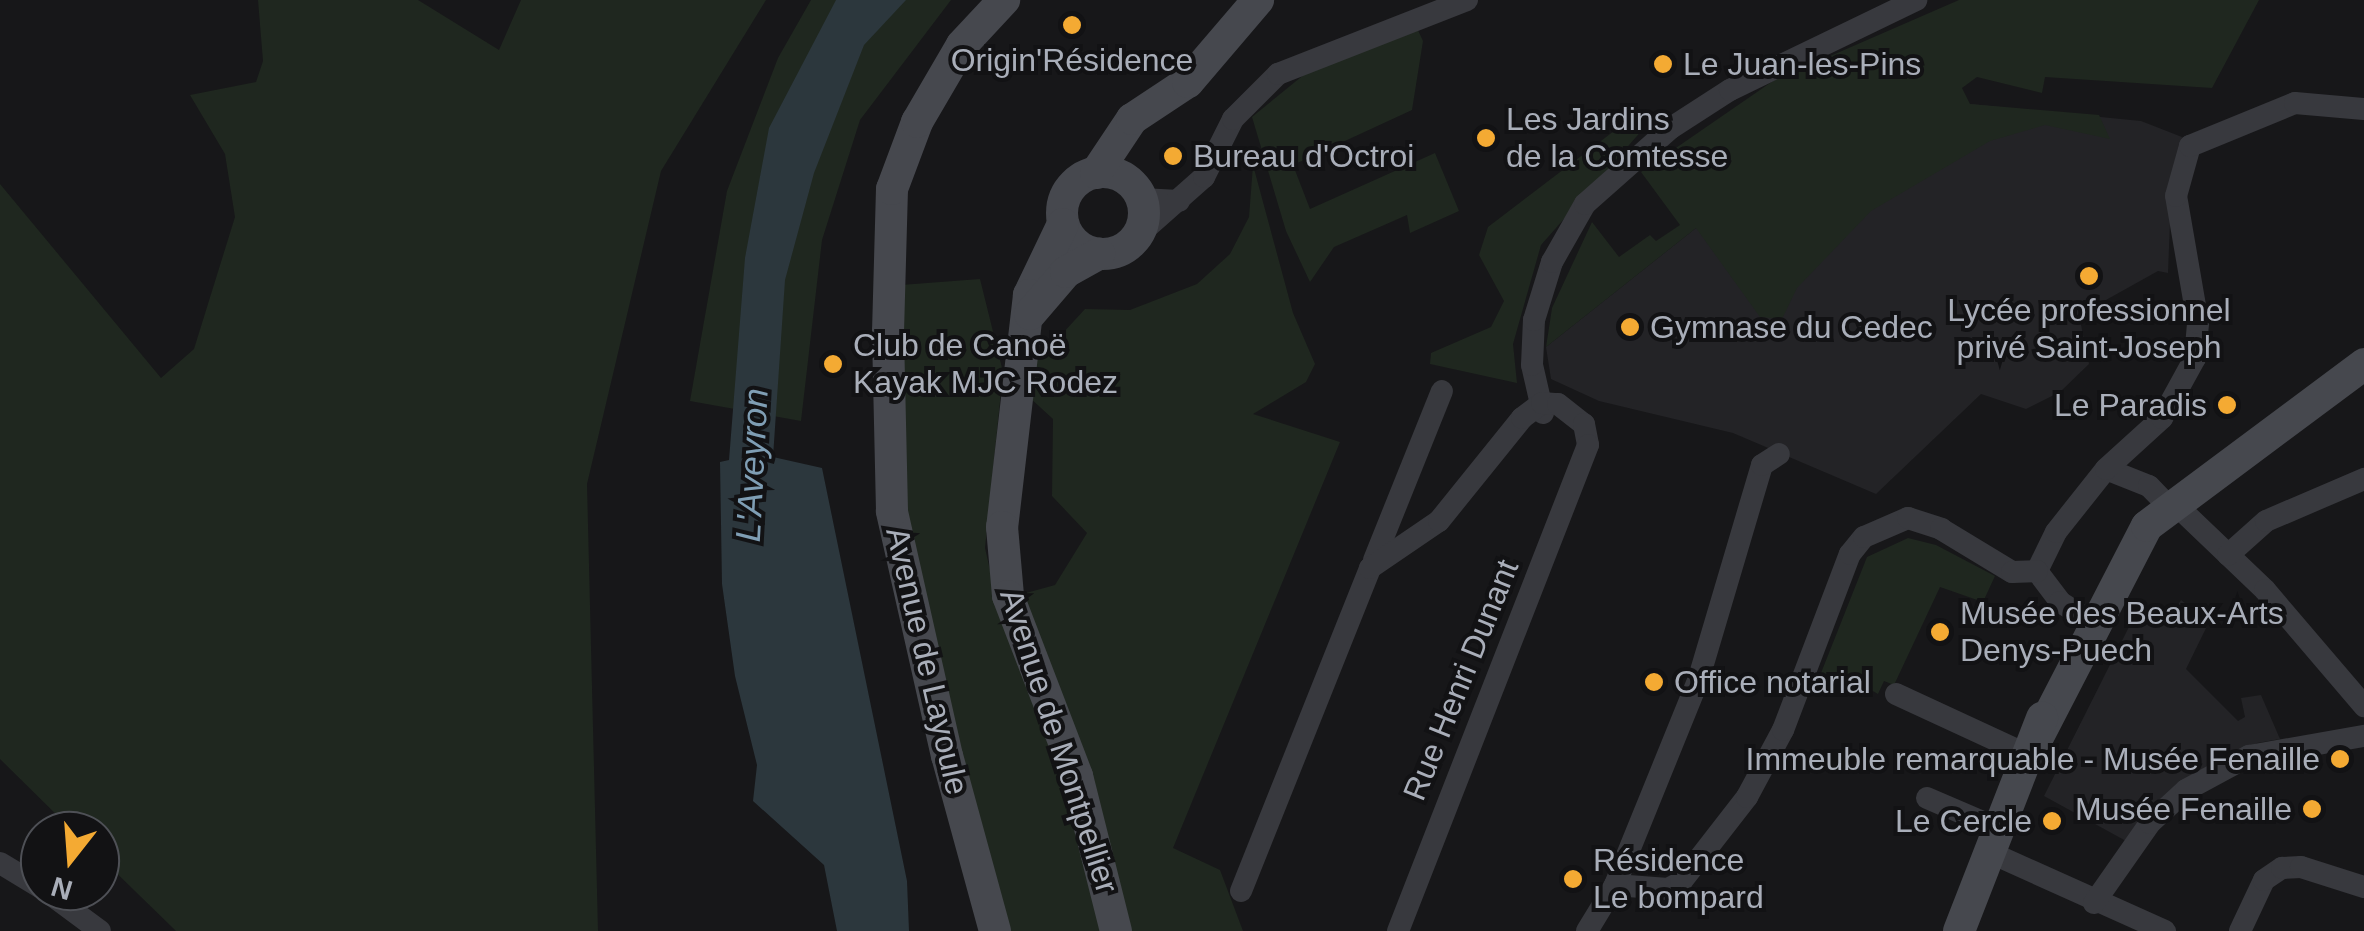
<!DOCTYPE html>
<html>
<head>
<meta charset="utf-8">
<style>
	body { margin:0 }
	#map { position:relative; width:2364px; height:931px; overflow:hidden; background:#171719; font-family:Helvetica,sans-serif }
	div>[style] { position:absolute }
	.built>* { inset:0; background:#232326 }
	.green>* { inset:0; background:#1f271f }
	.water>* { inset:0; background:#2c373d }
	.street>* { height:22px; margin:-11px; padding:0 11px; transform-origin:11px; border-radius:11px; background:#38393e }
	.secondary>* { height:32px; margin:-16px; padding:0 16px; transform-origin:16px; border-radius:16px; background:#46484e }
	.secondary>.ring { margin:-16px; padding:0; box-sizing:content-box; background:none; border:32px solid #46484e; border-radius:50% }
	.dots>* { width:28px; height:28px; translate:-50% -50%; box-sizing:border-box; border:5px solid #121214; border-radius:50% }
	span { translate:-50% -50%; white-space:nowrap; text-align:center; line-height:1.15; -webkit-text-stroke:8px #121214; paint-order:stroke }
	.poi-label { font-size:32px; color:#a9aeb9 }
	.left { translate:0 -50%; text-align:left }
	.right { translate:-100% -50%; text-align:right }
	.street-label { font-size:32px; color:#a9aeb9 }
	.water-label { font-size:35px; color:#7f9eb4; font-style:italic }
	.north { position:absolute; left:20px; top:811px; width:100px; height:100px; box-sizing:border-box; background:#121214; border:2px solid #4e5056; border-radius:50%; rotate:197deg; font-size:28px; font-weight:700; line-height:40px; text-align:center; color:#a9aeb9 }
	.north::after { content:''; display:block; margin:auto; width:35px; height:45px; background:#f4aa33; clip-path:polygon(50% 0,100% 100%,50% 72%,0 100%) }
</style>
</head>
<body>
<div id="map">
	<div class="built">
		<i style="clip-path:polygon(1970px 104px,2141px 121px,2182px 137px,2171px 197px,2168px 273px,2158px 271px,2079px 315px,2089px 364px,2060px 392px,2026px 409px,1981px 394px,1876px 494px,1733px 433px,1599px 401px,1551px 379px,1546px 347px,1696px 228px)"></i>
		<i style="clip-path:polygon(2181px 600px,2209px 622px,2186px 669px,2238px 721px,2245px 717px,2241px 698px,2261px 695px,2280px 739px,2257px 743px,2215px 768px,2126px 841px,2044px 796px,2140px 605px,2167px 623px)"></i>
	</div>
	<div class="green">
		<i style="clip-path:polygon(258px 0,418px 0,499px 50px,521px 0,766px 0,661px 171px,587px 484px,598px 931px,176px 931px,100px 857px,100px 831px,73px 831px,0 759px,0 184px,161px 378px,194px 349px,235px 217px,225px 154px,190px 95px,256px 82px,263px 61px)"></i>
		<i style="clip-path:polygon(811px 0,951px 0,860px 120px,822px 240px,801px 421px,690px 401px,727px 191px,778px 58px)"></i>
		<i style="clip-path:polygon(1959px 0,2259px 0,2212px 88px,2045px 77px,2042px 93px,1977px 77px,1962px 88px,1970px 104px,2099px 115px,2110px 139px,2045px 125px,1990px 141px,1871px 211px,1797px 288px,1782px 319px,1760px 317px,1696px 228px,1546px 347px,1552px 308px,1592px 222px,1619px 257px,1650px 235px,1656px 241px,1680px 225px,1641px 172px,1773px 81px)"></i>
		<i style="clip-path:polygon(1417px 28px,1423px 41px,1412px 110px,1293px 165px,1310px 209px,1435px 153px,1459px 211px,1410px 233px,1407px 215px,1334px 247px,1310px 282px,1286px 231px,1252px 117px,1306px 73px)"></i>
		<i style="clip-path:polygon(1635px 115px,1644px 128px,1541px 245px,1513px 344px,1517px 383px,1430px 364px,1431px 353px,1491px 327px,1504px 301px,1479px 255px,1488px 227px)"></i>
		<i style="clip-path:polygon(1253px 165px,1293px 313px,1315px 364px,1306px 382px,1253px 414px,1340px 442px,1173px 848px,1220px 870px,1243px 931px,1007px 931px,908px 542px,901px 285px,980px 279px,1003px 372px,985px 548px,997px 601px,1055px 585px,1087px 533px,1052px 496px,1053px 419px,1029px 397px,1037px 350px,1039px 359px,1085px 309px,1130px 310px,1197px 284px,1230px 254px,1249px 217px)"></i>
		<i style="clip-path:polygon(1908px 538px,1936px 545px,1995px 576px,1983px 602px,1940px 587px,1894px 685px,1884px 681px,1878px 694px,1864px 686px,1863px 693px,1821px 673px,1867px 557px)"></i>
	</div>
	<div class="water">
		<i style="clip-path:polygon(836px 0,906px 0,864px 45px,814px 173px,785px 280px,773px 457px,822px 468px,907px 881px,909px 931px,837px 931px,824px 865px,753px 801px,757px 765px,735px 676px,722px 584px,720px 462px,729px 460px,745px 258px,769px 128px)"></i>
	</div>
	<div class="street">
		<i style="left:1141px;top:199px;width:38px;rotate:3deg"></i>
		<i style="left:1135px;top:238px;width:92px;rotate:-41.5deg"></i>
		<i style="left:1204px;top:177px;width:65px;rotate:-63.4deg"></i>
		<i style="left:1233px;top:119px;width:64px;rotate:-45deg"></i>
		<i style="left:1278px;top:74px;width:203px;rotate:-21.4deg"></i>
		<i style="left:1543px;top:413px;width:49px;rotate:-102.9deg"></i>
		<i style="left:1532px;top:365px;width:45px;rotate:-87.5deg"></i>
		<i style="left:1534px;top:320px;width:61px;rotate:-72.8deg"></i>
		<i style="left:1552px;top:262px;width:67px;rotate:-60.4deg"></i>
		<i style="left:1585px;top:204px;width:115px;rotate:-41.5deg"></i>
		<i style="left:1671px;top:128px;width:70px;rotate:-32.8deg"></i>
		<i style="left:1730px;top:90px;width:207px;rotate:-25.8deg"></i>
		<i style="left:2106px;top:469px;width:46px;rotate:21.6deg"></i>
		<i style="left:2149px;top:486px;width:28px;rotate:46deg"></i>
		<i style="left:2173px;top:502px;width:127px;rotate:43.7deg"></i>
		<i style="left:2265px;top:590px;width:153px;rotate:49.5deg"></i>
		<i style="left:2228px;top:555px;width:51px;rotate:-41.8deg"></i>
		<i style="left:2266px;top:521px;width:107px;rotate:-23.2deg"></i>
		<i style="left:1374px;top:560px;width:182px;rotate:-68.1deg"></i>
		<i style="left:2037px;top:571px;width:43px;rotate:-64deg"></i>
		<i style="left:2056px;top:532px;width:80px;rotate:-51.6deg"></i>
		<i style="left:2106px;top:469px;width:76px;rotate:-42.3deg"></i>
		<i style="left:2162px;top:418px;width:68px;rotate:-61.2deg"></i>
		<i style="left:2195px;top:358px;width:35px;rotate:-85deg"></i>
		<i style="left:2198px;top:323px;width:129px;rotate:-99.8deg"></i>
		<i style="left:2176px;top:196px;width:52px;rotate:-74.4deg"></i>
		<i style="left:2190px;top:146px;width:113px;rotate:-22.3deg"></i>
		<i style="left:2295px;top:103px;width:69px;rotate:5deg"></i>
		<i style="left:2037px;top:571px;width:39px;rotate:53deg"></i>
		<i style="left:2060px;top:602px;width:40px;rotate:32deg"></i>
		<i style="left:1896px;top:694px;width:148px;rotate:24.8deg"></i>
		<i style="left:1927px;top:798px;width:78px;rotate:23.3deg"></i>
		<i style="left:1989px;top:852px;width:193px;rotate:24.2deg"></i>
		<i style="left:0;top:863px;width:47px;rotate:31deg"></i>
		<i style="left:1615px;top:885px;width:53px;rotate:4.3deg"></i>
		<i style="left:1668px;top:889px;width:15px;rotate:-28deg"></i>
		<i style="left:1681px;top:882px;width:108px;rotate:-52.2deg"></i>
		<i style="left:1747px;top:797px;width:76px;rotate:-61.8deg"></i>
		<i style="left:1783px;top:730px;width:188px;rotate:-69.2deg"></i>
		<i style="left:1850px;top:554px;width:22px;rotate:-51deg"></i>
		<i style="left:1864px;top:537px;width:48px;rotate:-23.4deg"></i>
		<i style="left:1908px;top:518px;width:35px;rotate:18deg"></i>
		<i style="left:1941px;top:529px;width:83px;rotate:31.2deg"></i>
		<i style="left:2012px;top:572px;width:25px;rotate:-2deg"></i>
		<i style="left:46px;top:891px;width:67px;rotate:36.5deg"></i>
		<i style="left:1241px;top:891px;width:348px;rotate:-68.2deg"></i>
		<i style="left:1370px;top:568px;width:83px;rotate:-34.3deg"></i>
		<i style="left:1439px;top:521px;width:132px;rotate:-51.1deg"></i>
		<i style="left:1522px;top:418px;width:25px;rotate:-37deg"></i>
		<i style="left:1542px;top:403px;width:16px;rotate:4deg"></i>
		<i style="left:1558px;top:404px;width:33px;rotate:38deg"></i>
		<i style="left:1584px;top:424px;width:21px;rotate:79deg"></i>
		<i style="left:1588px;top:445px;width:522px;rotate:111.35deg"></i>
		<i style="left:2094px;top:903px;width:98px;rotate:-55deg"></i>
		<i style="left:2150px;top:823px;width:49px;rotate:-42.5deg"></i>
		<i style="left:2186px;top:790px;width:72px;rotate:-28.4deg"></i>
		<i style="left:2249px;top:756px;width:117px;rotate:-9.9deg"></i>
		<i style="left:1587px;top:931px;width:54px;rotate:-58.7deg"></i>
		<i style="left:1615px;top:885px;width:220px;rotate:-67.9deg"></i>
		<i style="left:1698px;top:681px;width:225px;rotate:-73.5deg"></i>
		<i style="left:1762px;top:465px;width:20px;rotate:-33deg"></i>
		<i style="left:2240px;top:931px;width:56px;rotate:-64.8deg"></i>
		<i style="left:2264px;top:880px;width:22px;rotate:-34deg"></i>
		<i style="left:2282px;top:868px;width:19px;rotate:-3deg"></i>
		<i style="left:2301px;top:867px;width:66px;rotate:17.6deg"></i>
	</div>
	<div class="secondary">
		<i class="ring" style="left:1062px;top:172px;width:50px;height:50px"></i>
		<i style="left:1096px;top:173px;width:65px;rotate:-56.3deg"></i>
		<i style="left:1132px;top:119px;width:67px;rotate:-33.5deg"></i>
		<i style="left:1188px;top:82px;width:108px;rotate:-49.5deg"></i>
		<i style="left:1063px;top:224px;width:79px;rotate:115.6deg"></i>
		<i style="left:1029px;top:295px;width:234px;rotate:96.6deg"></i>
		<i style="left:1002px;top:527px;width:69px;rotate:85deg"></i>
		<i style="left:1008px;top:596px;width:193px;rotate:69deg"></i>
		<i style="left:1077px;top:776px;width:160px;rotate:75.9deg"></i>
		<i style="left:1030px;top:314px;width:55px;rotate:-49.4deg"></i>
		<i style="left:1066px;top:272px;width:38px;rotate:-29deg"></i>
		<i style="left:2038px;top:737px;width:237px;rotate:-62.7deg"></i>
		<i style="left:2147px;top:526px;width:271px;rotate:-36.7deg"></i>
		<i style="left:995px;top:931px;width:181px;rotate:-105.3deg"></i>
		<i style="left:947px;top:756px;width:251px;rotate:-102.7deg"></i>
		<i style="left:892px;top:511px;width:179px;rotate:-91.3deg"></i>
		<i style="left:888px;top:332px;width:143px;rotate:-88.4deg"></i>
		<i style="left:892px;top:189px;width:72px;rotate:-69.5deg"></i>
		<i style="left:917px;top:122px;width:89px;rotate:-59.7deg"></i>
		<i style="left:962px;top:45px;width:62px;rotate:-47deg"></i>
		<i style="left:1959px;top:931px;width:229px;rotate:-68.7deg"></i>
	</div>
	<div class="dots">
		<i style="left:1072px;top:25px;background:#f4aa33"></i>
		<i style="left:1663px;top:64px;background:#f4aa33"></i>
		<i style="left:1486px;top:138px;background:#f4aa33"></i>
		<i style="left:1173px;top:156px;background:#f4aa33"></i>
		<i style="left:2089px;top:276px;background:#f4aa33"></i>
		<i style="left:1630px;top:327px;background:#f4aa33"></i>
		<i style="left:833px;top:364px;background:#f4aa33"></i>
		<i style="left:2227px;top:405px;background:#f4aa33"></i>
		<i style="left:1940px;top:632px;background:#f4aa33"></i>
		<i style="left:1654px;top:682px;background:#f4aa33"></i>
		<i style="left:2340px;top:759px;background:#f4aa33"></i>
		<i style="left:2312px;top:809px;background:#f4aa33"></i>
		<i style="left:2052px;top:821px;background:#f4aa33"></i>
		<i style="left:1573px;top:879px;background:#f4aa33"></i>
	</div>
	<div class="poi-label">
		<span style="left:1072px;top:60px">Origin'Résidence</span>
		<span class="left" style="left:1683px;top:64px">Le Juan-les-Pins</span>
		<span class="left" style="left:1506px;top:138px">Les Jardins<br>de la Comtesse</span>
		<span class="left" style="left:1193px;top:156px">Bureau d'Octroi</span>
		<span style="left:2089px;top:329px">Lycée professionnel<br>privé Saint-Joseph</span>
		<span class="left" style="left:1650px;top:327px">Gymnase du Cedec</span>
		<span class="left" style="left:853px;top:364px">Club de Canoë<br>Kayak MJC Rodez</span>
		<span class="right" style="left:2207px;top:405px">Le Paradis</span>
		<span class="left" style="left:1960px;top:632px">Musée des Beaux-Arts<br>Denys-Puech</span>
		<span class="left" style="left:1674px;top:682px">Office notarial</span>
		<span class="right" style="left:2320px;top:759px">Immeuble remarquable - Musée Fenaille</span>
		<span class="right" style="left:2292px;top:809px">Musée Fenaille</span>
		<span class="right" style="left:2032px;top:821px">Le Cercle</span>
		<span class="left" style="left:1593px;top:879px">Résidence<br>Le bompard</span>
	</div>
	<div class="street-label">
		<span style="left:927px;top:661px;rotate:77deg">Avenue de Layoule</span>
		<span style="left:1461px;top:680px;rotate:-68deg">Rue Henri Dunant</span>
		<span style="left:1059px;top:741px;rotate:72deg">Avenue de Montpellier</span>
	</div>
	<div class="water-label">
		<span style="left:752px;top:465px;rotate:-87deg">L'Aveyron</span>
	</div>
	<div class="north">N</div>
</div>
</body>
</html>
